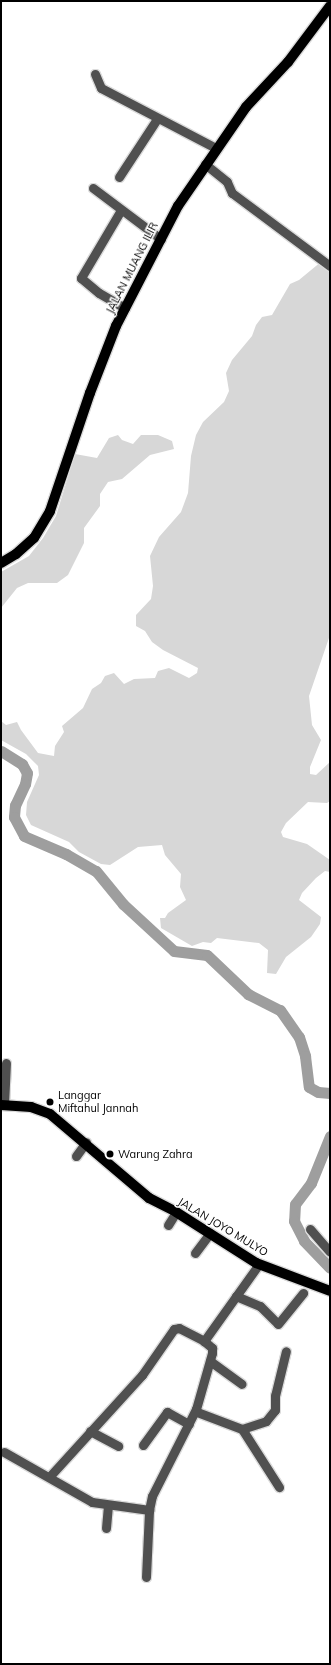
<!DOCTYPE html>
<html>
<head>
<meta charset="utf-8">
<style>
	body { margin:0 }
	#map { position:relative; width:331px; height:1665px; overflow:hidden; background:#fff; font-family:Mulish,sans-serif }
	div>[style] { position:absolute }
	.green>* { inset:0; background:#d7d7d7 }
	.river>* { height:11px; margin:-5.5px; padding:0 5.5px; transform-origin:5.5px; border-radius:5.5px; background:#9e9e9e }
	.roads { filter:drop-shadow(1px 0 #dbdbdb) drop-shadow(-1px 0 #dbdbdb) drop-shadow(0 1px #dbdbdb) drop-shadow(0 -1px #dbdbdb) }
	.minor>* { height:9px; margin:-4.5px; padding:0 4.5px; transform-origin:4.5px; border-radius:4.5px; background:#505050 }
	.major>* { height:10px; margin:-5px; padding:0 5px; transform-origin:5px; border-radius:5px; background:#000 }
	.dots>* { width:11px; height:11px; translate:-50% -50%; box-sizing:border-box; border:2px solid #fff; border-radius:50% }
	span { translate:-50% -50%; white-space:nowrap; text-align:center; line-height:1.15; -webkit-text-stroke:3px #fff; paint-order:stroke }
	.street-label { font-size:11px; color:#000 }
	.poi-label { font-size:11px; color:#000 }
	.left { translate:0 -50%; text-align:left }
	.frame { position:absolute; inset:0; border:2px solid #000; pointer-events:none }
</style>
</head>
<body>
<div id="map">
	<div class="green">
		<i style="clip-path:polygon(322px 261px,330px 267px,330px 635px,309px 696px,312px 725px,321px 740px,310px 767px,310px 774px,316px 775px,330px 762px,330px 801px,327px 803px,308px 802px,286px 823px,281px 832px,283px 837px,307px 844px,330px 860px,330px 872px,325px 871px,316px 878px,302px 893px,299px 900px,321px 917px,320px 924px,311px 937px,286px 957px,276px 974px,267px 973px,268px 950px,259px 943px,217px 938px,211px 943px,203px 942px,192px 946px,161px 928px,160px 918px,165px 918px,168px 913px,186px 900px,180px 887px,181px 874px,165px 855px,162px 845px,138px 847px,110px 865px,101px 864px,79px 852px,69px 842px,31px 825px,26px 815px,27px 802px,39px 775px,38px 766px,26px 754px,1px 740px,1px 721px,6px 725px,17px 722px,21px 730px,38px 753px,54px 756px,55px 746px,64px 732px,62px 726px,83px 708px,92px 689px,101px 683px,105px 676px,114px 673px,124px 684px,134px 679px,155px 678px,158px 671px,169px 668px,189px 678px,197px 673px,198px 668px,163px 650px,152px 642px,145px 631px,136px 626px,136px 615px,151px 599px,153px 586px,150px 556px,159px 537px,181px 512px,188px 493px,191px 456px,196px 435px,203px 422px,224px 402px,229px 391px,226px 373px,232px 360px,252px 336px,256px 325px,262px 317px,272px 315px,290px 284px,299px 280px)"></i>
		<i style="clip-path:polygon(118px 435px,122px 440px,133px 444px,141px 435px,158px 435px,172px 441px,174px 449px,150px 455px,122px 479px,108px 482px,100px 494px,100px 506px,84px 528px,84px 543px,68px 575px,57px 583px,28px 583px,17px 588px,1px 608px,1px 572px,29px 556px,43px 538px,56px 516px,75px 454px,97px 458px,109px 438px)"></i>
	</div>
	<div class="river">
		<i style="left:1px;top:751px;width:25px;rotate:32deg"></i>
		<i style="left:22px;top:764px;width:10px;rotate:61deg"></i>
		<i style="left:27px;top:773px;width:11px;rotate:100deg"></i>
		<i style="left:25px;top:784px;width:23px;rotate:115deg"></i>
		<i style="left:15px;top:805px;width:12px;rotate:95deg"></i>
		<i style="left:14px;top:817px;width:21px;rotate:62deg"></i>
		<i style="left:24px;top:836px;width:46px;rotate:23.2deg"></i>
		<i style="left:66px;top:854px;width:34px;rotate:30deg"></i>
		<i style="left:96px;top:871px;width:43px;rotate:50.7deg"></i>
		<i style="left:123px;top:904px;width:69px;rotate:42.7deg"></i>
		<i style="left:174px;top:951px;width:33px;rotate:7deg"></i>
		<i style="left:207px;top:955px;width:57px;rotate:43.6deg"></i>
		<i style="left:248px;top:994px;width:36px;rotate:27deg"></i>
		<i style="left:280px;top:1010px;width:33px;rotate:55deg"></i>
		<i style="left:299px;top:1037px;width:20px;rotate:72deg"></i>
		<i style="left:305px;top:1056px;width:31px;rotate:83deg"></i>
		<i style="left:309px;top:1087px;width:10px;rotate:29deg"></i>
		<i style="left:318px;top:1092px;width:12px;rotate:5deg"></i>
		<i style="left:330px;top:1136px;width:51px;rotate:112deg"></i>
		<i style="left:311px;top:1183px;width:26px;rotate:127deg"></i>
		<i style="left:295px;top:1204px;width:17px;rotate:93deg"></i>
		<i style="left:294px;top:1221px;width:22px;rotate:63deg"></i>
		<i style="left:304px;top:1241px;width:37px;rotate:46deg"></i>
	</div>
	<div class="roads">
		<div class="minor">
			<i style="left:95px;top:74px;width:15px;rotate:67deg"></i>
			<i style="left:101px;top:88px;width:130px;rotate:27.6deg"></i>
			<i style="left:205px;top:164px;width:28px;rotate:39deg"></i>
			<i style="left:227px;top:182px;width:12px;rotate:66deg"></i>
			<i style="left:232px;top:193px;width:122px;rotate:36.7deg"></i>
			<i style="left:119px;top:177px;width:69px;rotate:-56.8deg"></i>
			<i style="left:93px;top:188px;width:85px;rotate:36.9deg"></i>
			<i style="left:121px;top:210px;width:79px;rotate:120.5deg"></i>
			<i style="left:81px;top:278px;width:23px;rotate:40deg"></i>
			<i style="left:99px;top:293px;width:30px;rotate:30deg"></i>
			<i style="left:4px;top:1105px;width:42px;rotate:-87.3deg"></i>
			<i style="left:76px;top:1156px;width:17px;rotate:-54deg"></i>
			<i style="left:168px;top:1225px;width:15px;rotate:-58deg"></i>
			<i style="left:310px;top:1229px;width:30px;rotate:49deg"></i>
			<i style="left:195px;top:1253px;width:25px;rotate:-53deg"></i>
			<i style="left:259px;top:1264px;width:95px;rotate:125.5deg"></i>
			<i style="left:204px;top:1341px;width:11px;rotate:41deg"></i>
			<i style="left:212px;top:1348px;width:5px;rotate:90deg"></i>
			<i style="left:212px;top:1353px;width:58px;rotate:105.9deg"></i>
			<i style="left:196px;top:1409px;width:3px;rotate:72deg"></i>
			<i style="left:197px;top:1412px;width:48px;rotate:20.7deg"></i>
			<i style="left:242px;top:1429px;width:25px;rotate:-18deg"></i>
			<i style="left:266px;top:1421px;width:14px;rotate:-51deg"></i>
			<i style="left:275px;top:1410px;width:14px;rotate:-90deg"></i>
			<i style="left:275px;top:1396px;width:46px;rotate:-76.3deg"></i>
			<i style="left:236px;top:1296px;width:26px;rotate:23deg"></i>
			<i style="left:260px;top:1306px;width:25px;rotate:45deg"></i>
			<i style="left:278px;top:1324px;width:40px;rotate:-51deg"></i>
			<i style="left:210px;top:1361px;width:39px;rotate:36deg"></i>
			<i style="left:242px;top:1429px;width:69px;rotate:57.5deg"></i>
			<i style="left:90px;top:1431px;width:32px;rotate:28deg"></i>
			<i style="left:143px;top:1445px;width:41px;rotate:-54deg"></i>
			<i style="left:167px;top:1412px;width:25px;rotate:29deg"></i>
			<i style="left:4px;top:1452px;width:101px;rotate:29.6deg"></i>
			<i style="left:92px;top:1502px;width:58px;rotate:8deg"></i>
			<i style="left:50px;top:1476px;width:137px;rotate:-47.7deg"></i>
			<i style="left:142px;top:1375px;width:56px;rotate:-55.2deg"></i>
			<i style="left:174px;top:1329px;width:5px;rotate:-11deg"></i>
			<i style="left:179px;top:1328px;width:28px;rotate:27deg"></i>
			<i style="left:106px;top:1528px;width:23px;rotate:-85deg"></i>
			<i style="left:146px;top:1577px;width:67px;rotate:-87.4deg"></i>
			<i style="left:149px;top:1510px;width:14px;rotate:-78deg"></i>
			<i style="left:152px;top:1496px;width:97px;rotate:-63.2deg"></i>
		</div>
		<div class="major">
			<i style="left:1px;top:563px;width:17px;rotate:-31deg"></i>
			<i style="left:16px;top:554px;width:24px;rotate:-42deg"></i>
			<i style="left:34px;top:538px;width:31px;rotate:-59deg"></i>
			<i style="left:50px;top:511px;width:125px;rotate:-71.3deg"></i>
			<i style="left:90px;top:393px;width:72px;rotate:-68.8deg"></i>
			<i style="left:116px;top:326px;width:135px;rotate:-62.7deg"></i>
			<i style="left:178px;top:206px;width:120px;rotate:-55.5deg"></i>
			<i style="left:246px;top:107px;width:62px;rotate:-47deg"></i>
			<i style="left:288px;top:62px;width:70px;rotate:-53.1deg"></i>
			<i style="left:1px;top:1105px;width:30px;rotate:4deg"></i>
			<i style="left:31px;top:1107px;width:20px;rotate:20deg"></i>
			<i style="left:50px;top:1114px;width:130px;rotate:40.3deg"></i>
			<i style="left:149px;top:1198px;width:30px;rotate:27deg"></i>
			<i style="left:176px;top:1212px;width:95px;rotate:32.5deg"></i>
			<i style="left:256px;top:1263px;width:79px;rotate:20.7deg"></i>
		</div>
	</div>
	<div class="dots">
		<i style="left:50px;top:1102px;background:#000"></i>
		<i style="left:110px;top:1154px;background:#000"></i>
	</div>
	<div class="street-label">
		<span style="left:132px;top:268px;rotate:-63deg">JALAN MUANG ILIR</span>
		<span style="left:223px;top:1227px;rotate:31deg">JALAN JOYO MULYO</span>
	</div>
	<div class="poi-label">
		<span class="left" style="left:58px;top:1102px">Langgar<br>Miftahul Jannah</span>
		<span class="left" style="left:118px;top:1154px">Warung Zahra</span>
	</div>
	<div class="frame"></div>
</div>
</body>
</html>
